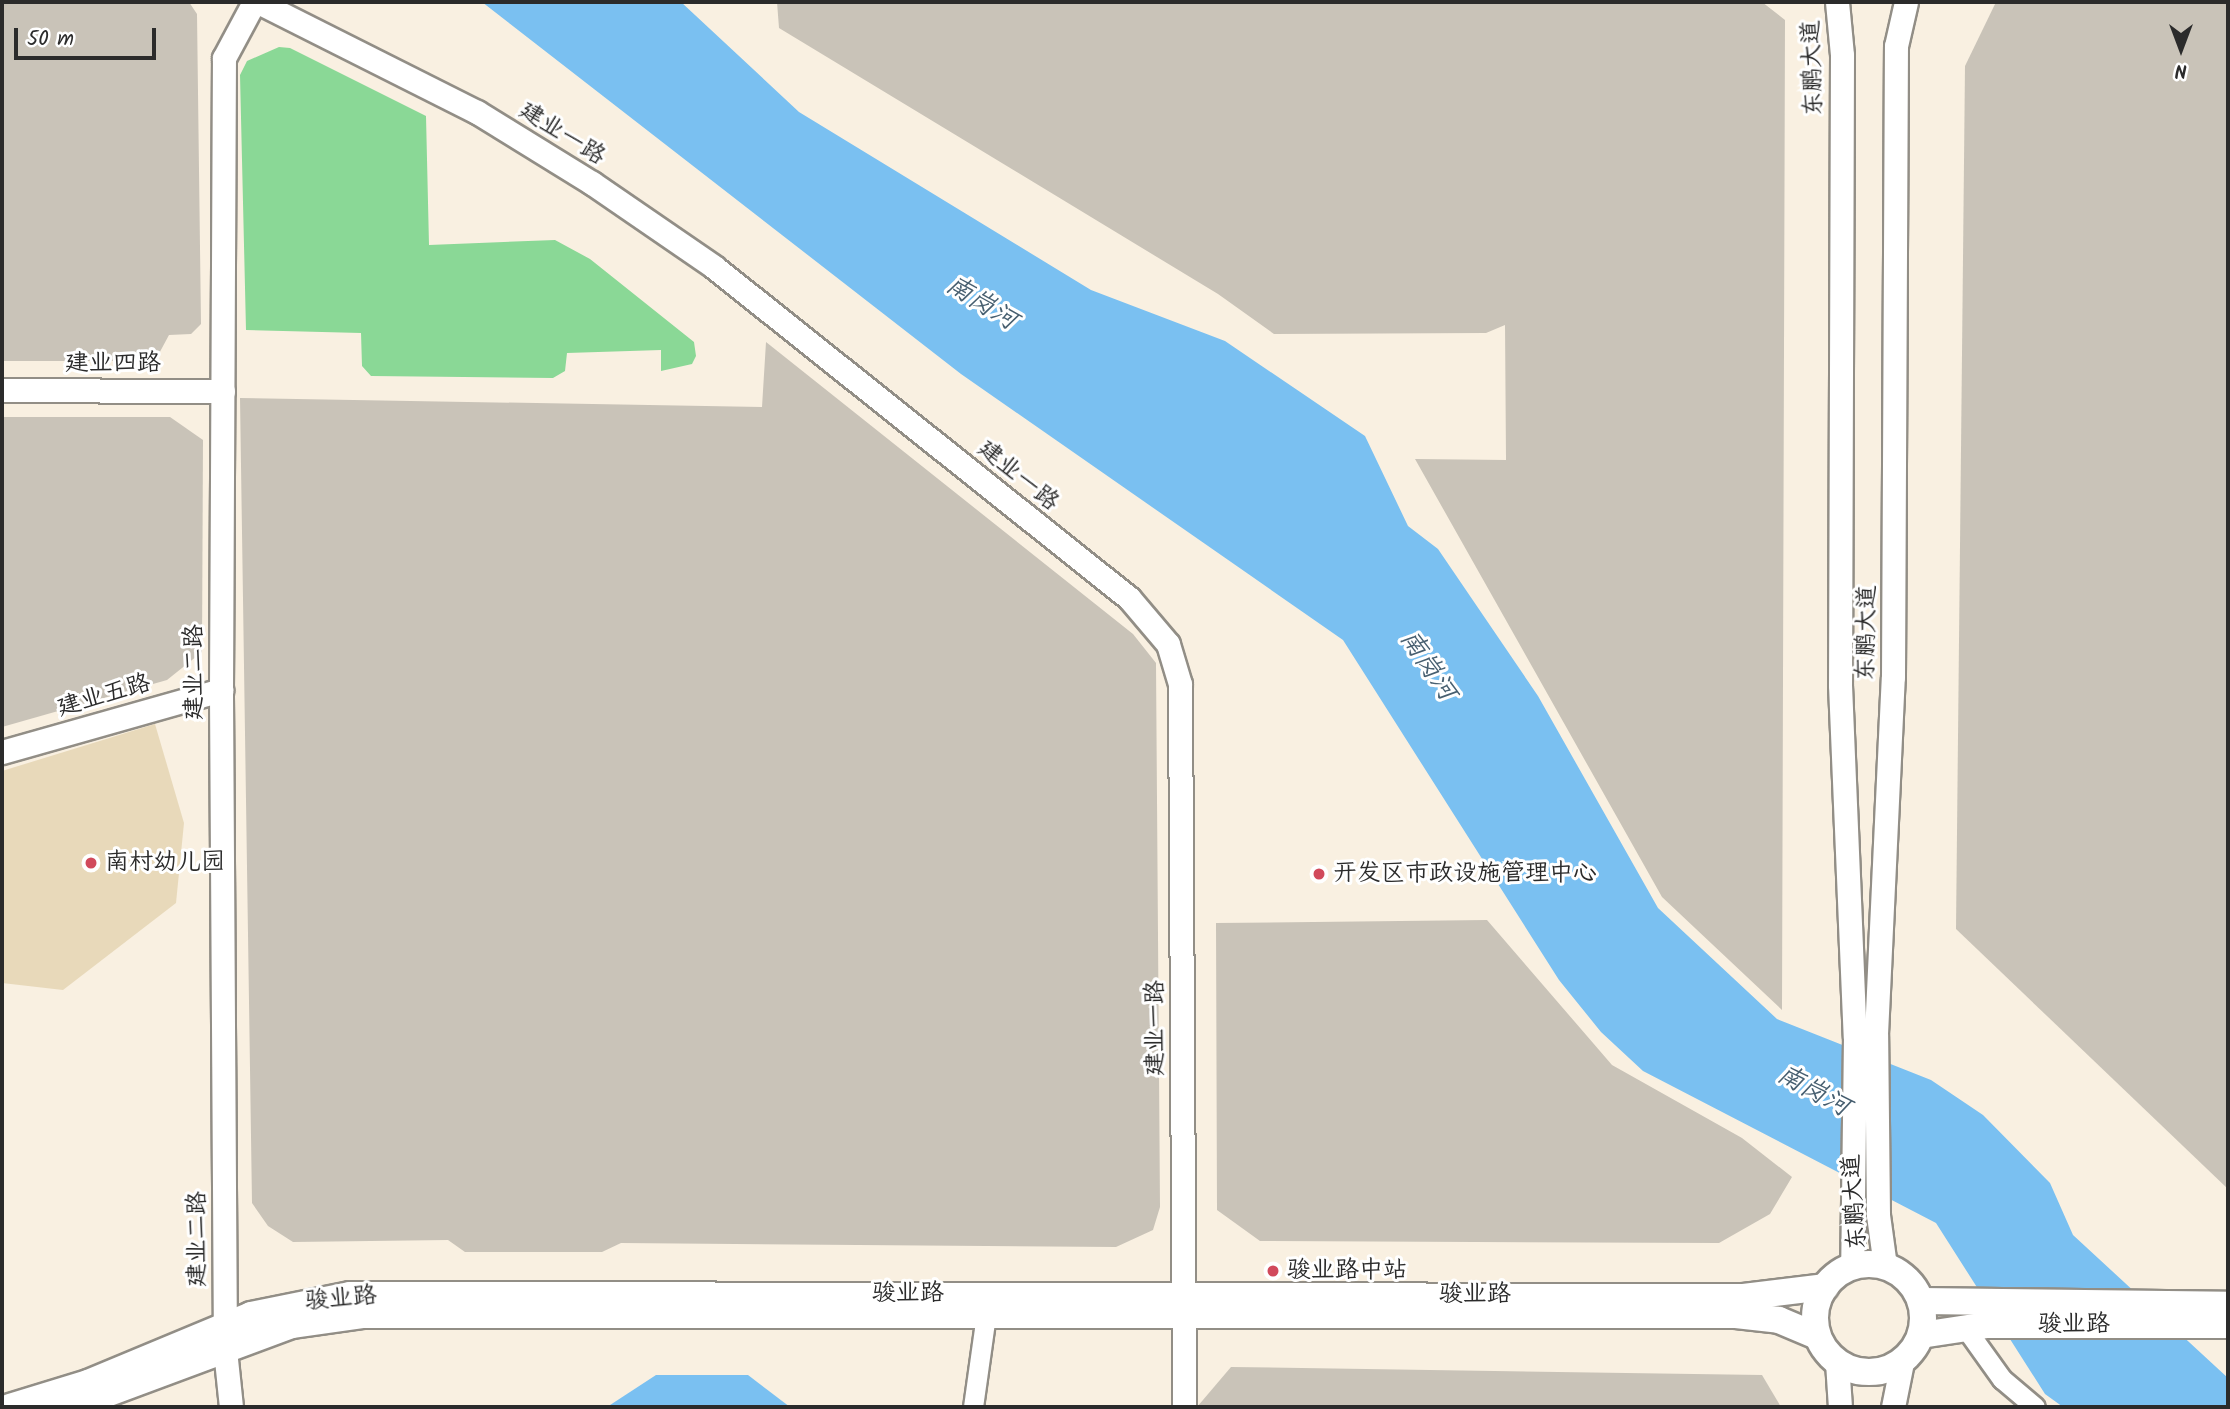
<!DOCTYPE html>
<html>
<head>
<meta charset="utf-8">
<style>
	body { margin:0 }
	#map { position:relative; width:2230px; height:1409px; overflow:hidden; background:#f9f0e1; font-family:Kalam,"LXGW WenKai TC",sans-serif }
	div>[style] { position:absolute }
	.built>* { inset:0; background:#e8d9ba }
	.industrial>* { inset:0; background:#c9c3b8 }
	.green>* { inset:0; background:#8ad896 }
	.water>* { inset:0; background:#7ac0f1 }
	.roads { filter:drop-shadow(2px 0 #928e86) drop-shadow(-2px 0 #928e86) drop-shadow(0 2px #928e86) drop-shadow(0 -2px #928e86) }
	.minor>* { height:19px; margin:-9.5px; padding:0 9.5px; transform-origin:9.5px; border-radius:9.5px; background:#fff }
	.tertiary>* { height:23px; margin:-11.5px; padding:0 11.5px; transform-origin:11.5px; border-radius:11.5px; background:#fff }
	.secondary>* { height:26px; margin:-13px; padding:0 13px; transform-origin:13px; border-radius:13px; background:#fff }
	.secondary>.ring { margin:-13px; padding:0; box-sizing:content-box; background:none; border:26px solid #fff; border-radius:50% }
	.dots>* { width:19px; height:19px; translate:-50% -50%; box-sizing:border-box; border:4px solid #fff; border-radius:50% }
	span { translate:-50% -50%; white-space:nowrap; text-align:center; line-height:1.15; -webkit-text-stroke:6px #fff; paint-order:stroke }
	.street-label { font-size:24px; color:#2b2b2b }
	.poi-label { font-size:24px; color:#2b2b2b }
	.left { translate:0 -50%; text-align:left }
	.water-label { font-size:26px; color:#475f70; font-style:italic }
	.frame { position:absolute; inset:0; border:4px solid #2b2b2b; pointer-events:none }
	.north { position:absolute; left:2146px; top:14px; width:70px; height:70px; -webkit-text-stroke:5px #fff; paint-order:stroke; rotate:180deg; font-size:19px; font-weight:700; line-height:28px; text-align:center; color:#2b2b2b }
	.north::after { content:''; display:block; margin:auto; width:24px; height:32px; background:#2b2b2b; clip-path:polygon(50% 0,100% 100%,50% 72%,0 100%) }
	.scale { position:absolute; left:14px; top:28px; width:142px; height:32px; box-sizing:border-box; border:4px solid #2b2b2b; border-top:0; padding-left:9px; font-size:21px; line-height:24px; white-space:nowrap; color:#2b2b2b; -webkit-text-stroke:5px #fff; paint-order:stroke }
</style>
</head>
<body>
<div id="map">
	<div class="built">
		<i style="clip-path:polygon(155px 724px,184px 823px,176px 903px,63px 990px,2px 983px,2px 771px)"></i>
	</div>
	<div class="industrial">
		<i style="clip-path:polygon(2px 2px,189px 2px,197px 14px,201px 324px,191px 334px,169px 335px,155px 361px,2px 361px)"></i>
		<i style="clip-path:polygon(777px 2px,1762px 2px,1785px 20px,1782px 1010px,1662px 897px,1415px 459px,1506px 460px,1505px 325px,1486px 333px,1274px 334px,1218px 294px,779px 28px)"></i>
		<i style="clip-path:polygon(1996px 2px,2228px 2px,2228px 1189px,1956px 929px,1965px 66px)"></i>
		<i style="clip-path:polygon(766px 342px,1133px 634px,1156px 663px,1160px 1207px,1153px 1230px,1116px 1247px,621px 1243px,602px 1252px,465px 1252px,448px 1240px,293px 1242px,268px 1226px,252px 1203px,240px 398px,762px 407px)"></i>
		<i style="clip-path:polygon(2px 417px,170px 417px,203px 440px,202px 652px,167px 680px,2px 727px)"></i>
		<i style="clip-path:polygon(1487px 920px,1612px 1065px,1742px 1138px,1792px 1177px,1770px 1214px,1719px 1243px,1260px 1241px,1217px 1210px,1216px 923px)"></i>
		<i style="clip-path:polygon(1231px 1367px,1762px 1375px,1781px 1407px,1197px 1407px)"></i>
	</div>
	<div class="green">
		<i style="clip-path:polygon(279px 47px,290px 48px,426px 116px,429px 245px,555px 240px,590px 259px,694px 342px,696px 356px,692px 364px,661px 371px,661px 350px,567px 353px,565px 371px,553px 378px,371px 376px,362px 366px,361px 333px,246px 330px,240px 75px,247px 61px)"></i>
	</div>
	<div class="water">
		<i style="clip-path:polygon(482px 2px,681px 2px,799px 112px,1091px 290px,1225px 341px,1365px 436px,1408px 526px,1438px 549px,1538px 696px,1658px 908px,1777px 1019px,1931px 1080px,1983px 1115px,2050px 1183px,2073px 1235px,2228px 1378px,2228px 1407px,2063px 1407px,2045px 1394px,1936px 1223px,1643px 1071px,1601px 1032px,1559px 980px,1343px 640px,961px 374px)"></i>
		<i style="clip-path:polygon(656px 1375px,748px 1375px,790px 1407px,607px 1407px)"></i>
	</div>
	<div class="roads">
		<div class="minor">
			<i style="left:1964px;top:1326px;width:65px;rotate:54.4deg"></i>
			<i style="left:2002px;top:1379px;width:43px;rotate:40.3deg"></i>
			<i style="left:973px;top:1407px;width:94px;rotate:-82deg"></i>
		</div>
		<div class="tertiary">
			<i style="left:258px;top:2px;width:245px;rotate:26.7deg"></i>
			<i style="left:477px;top:112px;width:135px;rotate:31.7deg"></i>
			<i style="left:592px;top:183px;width:148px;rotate:34.5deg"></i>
			<i style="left:714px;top:267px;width:531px;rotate:38.58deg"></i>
			<i style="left:1129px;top:598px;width:60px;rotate:49.7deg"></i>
			<i style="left:1168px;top:644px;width:42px;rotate:73.3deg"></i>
			<i style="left:1180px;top:684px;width:723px;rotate:89.68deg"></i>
			<i style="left:1837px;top:2px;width:53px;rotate:84.6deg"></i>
			<i style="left:1842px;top:55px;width:630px;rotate:90.18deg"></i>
			<i style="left:1840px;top:685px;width:352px;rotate:87.6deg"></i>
			<i style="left:1855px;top:1037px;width:230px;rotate:90.7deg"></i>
			<i style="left:2px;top:390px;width:221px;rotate:0.3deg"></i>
			<i style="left:2px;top:752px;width:228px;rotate:-15.8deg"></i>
			<i style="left:1885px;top:1266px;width:51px;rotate:-97.8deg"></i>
			<i style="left:1878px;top:1215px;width:181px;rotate:-90.6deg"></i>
			<i style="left:1876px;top:1034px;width:357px;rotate:-87.3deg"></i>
			<i style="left:1893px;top:677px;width:631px;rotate:-89.73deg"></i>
			<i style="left:1896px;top:46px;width:45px;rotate:-77.2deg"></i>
			<i style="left:1837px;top:1362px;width:45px;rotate:86.2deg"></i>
			<i style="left:231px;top:1407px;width:57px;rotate:-96deg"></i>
			<i style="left:225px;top:1350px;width:660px;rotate:-90.35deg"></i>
			<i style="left:221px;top:690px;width:632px;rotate:-89.73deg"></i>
			<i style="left:224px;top:58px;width:64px;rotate:-61.8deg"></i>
			<i style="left:1893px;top:1407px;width:46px;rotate:-78.7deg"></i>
		</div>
		<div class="secondary">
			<i class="ring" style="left:1815px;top:1264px;width:82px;height:82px"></i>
			<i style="left:1921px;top:1301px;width:307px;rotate:0.7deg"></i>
			<i style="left:1921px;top:1335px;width:67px;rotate:-8.6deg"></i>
			<i style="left:1987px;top:1325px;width:241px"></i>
			<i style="left:10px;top:1407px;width:82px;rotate:-17.1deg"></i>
			<i style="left:88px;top:1383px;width:177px;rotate:-22.6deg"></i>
			<i style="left:251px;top:1315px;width:101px;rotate:-11.4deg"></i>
			<i style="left:350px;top:1295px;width:1392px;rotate:0.08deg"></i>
			<i style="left:1742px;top:1297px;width:84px;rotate:-6.9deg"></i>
			<i style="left:71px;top:1407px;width:236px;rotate:-20.4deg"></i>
			<i style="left:292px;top:1325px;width:72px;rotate:-8deg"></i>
			<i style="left:363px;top:1315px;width:1373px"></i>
			<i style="left:1736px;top:1315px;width:43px;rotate:6.6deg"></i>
			<i style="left:1779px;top:1320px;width:41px;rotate:22.8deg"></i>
		</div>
	</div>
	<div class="dots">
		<i style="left:91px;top:863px;background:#d1495b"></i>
		<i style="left:1319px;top:874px;background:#d1495b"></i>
		<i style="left:1273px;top:1271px;background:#d1495b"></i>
	</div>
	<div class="street-label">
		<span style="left:1813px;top:68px;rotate:-92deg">东鹏大道</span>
		<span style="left:562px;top:134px;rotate:32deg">建业一路</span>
		<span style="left:113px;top:364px">建业四路</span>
		<span style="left:1018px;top:476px;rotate:39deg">建业一路</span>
		<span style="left:1867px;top:633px;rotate:-89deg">东鹏大道</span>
		<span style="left:195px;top:672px;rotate:-90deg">建业二路</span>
		<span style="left:104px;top:696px;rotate:-16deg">建业五路</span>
		<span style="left:1156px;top:1028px;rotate:-90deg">建业一路</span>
		<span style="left:1855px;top:1202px;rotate:-94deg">东鹏大道</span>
		<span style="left:198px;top:1239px;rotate:-90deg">建业二路</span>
		<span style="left:908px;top:1294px">骏业路</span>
		<span style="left:1475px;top:1295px">骏业路</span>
		<span style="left:341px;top:1299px;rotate:-5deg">骏业路</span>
		<span style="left:2074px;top:1325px">骏业路</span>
	</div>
	<div class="poi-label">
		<span class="left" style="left:105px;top:863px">南村幼儿园</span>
		<span class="left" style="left:1333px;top:874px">开发区市政设施管理中心</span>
		<span class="left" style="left:1287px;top:1271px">骏业路中站</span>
	</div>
	<div class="water-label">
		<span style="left:981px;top:304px;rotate:32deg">南岗河</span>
		<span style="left:1427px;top:666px;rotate:56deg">南岗河</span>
		<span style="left:1813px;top:1092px;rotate:29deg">南岗河</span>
	</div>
	<div class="frame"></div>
	<div class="north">N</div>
	<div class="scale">50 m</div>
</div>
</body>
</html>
